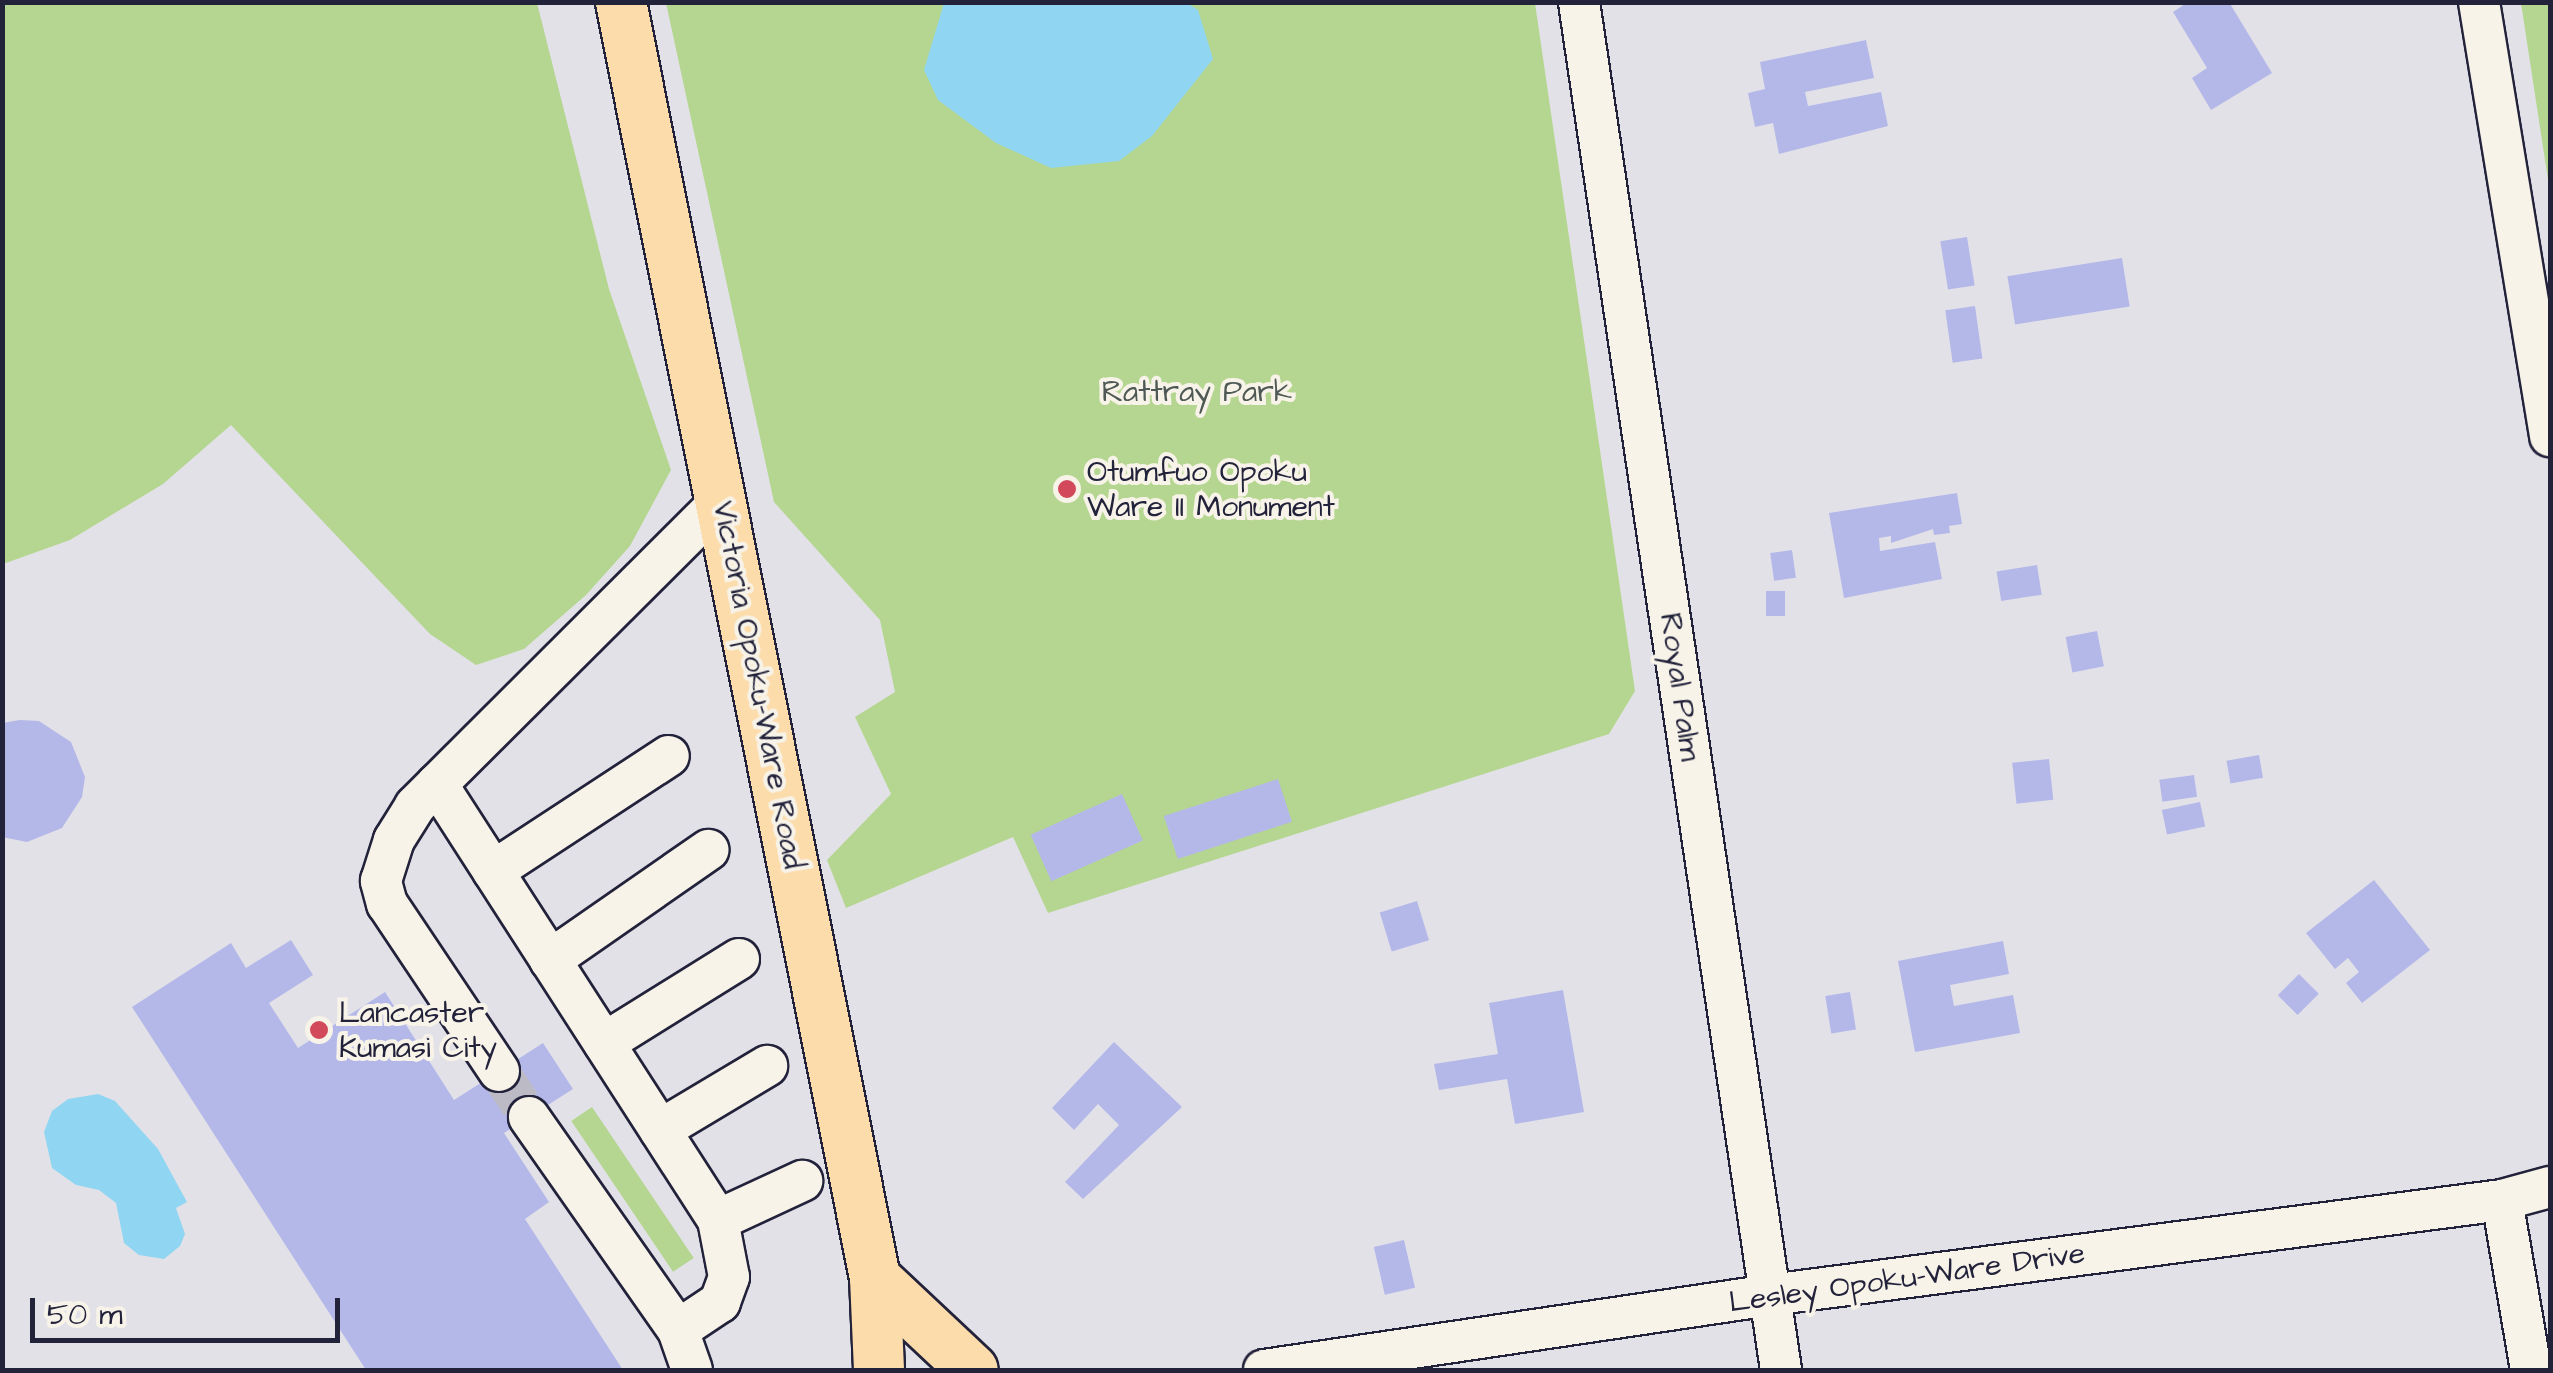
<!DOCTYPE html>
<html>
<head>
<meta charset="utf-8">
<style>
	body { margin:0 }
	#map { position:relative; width:2553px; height:1373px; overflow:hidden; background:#e3e1e8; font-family:"Architects Daughter",sans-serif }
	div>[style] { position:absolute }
	.green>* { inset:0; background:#b5d690; transform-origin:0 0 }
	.water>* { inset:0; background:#90d6f2 }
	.building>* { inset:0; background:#b4b8e9; transform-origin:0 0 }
	.minor-tunnel>* { height:40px; margin-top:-20px; transform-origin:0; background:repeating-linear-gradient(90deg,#bcbbc5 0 40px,transparent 0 60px) }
	.roads { filter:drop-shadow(2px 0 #22223b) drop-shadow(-2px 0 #22223b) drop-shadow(0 2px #22223b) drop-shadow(0 -2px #22223b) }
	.minor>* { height:40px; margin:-20px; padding:0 20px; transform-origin:20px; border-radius:20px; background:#f7f3e8 }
	.major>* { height:50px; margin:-25px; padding:0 25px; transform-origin:25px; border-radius:25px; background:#fddcac }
	.dots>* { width:28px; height:28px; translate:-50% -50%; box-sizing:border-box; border:5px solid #f7f3e8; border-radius:50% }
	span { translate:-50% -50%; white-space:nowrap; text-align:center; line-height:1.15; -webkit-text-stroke:8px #f7f3e8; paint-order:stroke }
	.park-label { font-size:30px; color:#4e5854 }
	.poi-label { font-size:30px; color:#22223b }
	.left { translate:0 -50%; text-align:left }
	.street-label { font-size:30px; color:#22223b }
	.frame { position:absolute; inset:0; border:5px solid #22223b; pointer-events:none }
	.scale { position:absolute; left:30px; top:1298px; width:310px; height:45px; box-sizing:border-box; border:5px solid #22223b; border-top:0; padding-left:12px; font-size:30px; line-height:35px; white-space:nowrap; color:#22223b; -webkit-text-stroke:8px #f7f3e8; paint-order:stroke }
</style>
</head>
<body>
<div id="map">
	<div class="green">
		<i style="clip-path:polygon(3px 2px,537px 3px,609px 289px,671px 470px,630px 546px,586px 595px,524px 649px,476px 665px,430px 634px,231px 425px,163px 484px,70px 540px,3px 564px)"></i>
		<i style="clip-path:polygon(666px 3px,1535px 3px,1635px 691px,1609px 734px,1048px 913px,1013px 837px,846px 908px,827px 860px,891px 794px,855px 717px,895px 692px,880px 620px,774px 502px)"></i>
		<i style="clip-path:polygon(2521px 3px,2550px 3px,2550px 194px,2550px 193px)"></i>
		<i style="left:592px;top:1107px;width:182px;height:25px;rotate:56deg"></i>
	</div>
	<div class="water">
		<i style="clip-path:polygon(944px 3px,1187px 3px,1198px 10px,1213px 59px,1152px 136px,1119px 161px,1051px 168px,996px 143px,938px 100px,924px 70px)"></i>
		<i style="clip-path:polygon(98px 1094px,115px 1101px,158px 1149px,187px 1202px,176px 1208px,185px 1234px,180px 1246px,164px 1259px,139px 1255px,124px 1243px,116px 1203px,99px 1190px,76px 1185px,52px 1168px,44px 1132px,52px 1111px,68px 1099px)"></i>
	</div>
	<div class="building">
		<i style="clip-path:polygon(2188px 2px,2229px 2px,2272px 73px,2211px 110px,2192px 78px,2207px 68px,2173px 12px)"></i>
		<i style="clip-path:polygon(1866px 40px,1874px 78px,1805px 92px,1808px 106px,1881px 92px,1888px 126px,1779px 154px,1773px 123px,1755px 127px,1748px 93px,1765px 89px,1760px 62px)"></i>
		<i style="left:1967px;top:237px;width:49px;height:27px;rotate:81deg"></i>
		<i style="left:2122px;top:258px;width:49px;height:116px;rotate:81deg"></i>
		<i style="left:1975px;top:306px;width:53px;height:30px;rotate:82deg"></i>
		<i style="clip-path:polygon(1957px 493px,1962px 524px,1949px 526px,1950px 533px,1934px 535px,1933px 529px,1891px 543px,1891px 536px,1879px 538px,1880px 551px,1935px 542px,1942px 579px,1844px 598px,1829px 513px)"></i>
		<i style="left:1792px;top:550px;width:28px;height:22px;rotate:82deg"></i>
		<i style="left:2037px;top:565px;width:30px;height:41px;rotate:81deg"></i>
		<i style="left:1785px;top:591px;width:25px;height:19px;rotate:90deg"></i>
		<i style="left:2097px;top:631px;width:36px;height:32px;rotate:79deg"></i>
		<i style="clip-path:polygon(20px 720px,39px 721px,71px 742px,85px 777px,82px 797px,62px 828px,27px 842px,2px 837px,2px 723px)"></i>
		<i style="left:2259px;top:755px;width:23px;height:33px;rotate:80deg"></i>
		<i style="left:2049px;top:759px;width:41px;height:37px;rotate:84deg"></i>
		<i style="left:2194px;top:775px;width:22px;height:35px;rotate:82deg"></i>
		<i style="left:1278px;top:779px;width:45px;height:120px;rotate:72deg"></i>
		<i style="left:1122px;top:794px;width:51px;height:100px;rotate:66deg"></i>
		<i style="left:2200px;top:802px;width:25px;height:39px;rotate:78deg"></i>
		<i style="clip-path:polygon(2374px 880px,2430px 950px,2362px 1003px,2346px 983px,2359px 972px,2348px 958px,2335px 969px,2306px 933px)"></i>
		<i style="left:1417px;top:901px;width:41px;height:39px;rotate:73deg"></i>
		<i style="clip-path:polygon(291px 940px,313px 975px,269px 1003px,298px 1048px,385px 992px,454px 1100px,543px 1043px,573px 1089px,504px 1133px,549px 1202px,525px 1219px,623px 1370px,366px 1370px,132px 1007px,231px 943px,246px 968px)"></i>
		<i style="clip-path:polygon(2003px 941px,2009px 974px,1950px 985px,1954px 1006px,2013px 995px,2020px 1033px,1915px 1052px,1898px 961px)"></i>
		<i style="left:2299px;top:974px;width:28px;height:30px;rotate:45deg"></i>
		<i style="clip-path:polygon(1563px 990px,1584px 1112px,1515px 1124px,1507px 1079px,1439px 1090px,1434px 1064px,1498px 1054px,1489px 1003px)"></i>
		<i style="left:1850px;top:992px;width:38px;height:25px;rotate:81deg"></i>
		<i style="clip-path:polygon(1114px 1042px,1182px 1107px,1083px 1199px,1065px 1182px,1119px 1125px,1098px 1104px,1074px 1130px,1052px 1108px)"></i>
		<i style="left:1404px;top:1240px;width:49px;height:31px;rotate:77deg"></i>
	</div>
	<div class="minor-tunnel">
		<i style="left:499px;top:1071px;width:55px;rotate:56.9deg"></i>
	</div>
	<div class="roads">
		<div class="minor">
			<i style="left:1579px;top:2px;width:1383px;rotate:81.6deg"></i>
			<i style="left:2479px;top:2px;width:440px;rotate:80.7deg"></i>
			<i style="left:437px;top:784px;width:519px;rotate:57.2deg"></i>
			<i style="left:718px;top:1220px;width:58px;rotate:79.1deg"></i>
			<i style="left:729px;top:1277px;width:27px;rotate:110deg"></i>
			<i style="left:720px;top:1302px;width:50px;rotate:146.3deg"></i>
			<i style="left:678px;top:1330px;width:260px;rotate:-125deg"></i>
			<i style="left:493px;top:871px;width:210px;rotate:-33.2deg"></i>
			<i style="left:550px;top:960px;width:193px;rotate:-34.8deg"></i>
			<i style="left:604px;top:1043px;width:159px;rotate:-31.9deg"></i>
			<i style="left:499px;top:1071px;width:201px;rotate:-123.8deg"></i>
			<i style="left:387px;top:904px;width:24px;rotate:-105deg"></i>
			<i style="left:381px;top:881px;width:43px;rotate:-72.4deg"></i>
			<i style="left:394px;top:840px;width:40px;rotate:-58deg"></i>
			<i style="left:415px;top:806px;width:433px;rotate:-44.9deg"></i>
			<i style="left:660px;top:1130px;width:125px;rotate:-30.9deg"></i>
			<i style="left:2502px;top:1200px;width:172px;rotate:80.3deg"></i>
			<i style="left:718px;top:1220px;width:93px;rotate:-24.9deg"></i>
			<i style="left:678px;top:1330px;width:42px;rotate:70.7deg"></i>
			<i style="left:1264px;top:1370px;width:512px;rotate:-8.43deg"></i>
			<i style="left:1770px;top:1295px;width:738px;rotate:-7.39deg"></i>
			<i style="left:2502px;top:1200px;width:50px;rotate:-15.2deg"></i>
		</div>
		<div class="major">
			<i style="left:621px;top:2px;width:1301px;rotate:78.74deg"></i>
			<i style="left:875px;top:1278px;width:92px;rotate:87.5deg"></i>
			<i style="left:875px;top:1278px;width:134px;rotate:43.2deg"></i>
		</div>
	</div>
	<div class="dots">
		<i style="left:1067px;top:489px;background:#d1495b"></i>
		<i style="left:319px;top:1030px;background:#d1495b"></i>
	</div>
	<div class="park-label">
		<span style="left:1197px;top:392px">Rattray Park</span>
	</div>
	<div class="poi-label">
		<span class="left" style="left:1087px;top:489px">Otumfuo Opoku<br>Ware II Monument</span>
		<span class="left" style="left:339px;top:1030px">Lancaster<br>Kumasi City</span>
	</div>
	<div class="street-label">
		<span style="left:758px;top:685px;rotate:79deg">Victoria Opoku-Ware Road</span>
		<span style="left:1680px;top:687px;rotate:82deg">Royal Palm</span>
		<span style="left:1907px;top:1278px;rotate:-8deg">Lesley Opoku-Ware Drive</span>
	</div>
	<div class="frame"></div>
	<div class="scale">50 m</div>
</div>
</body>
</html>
